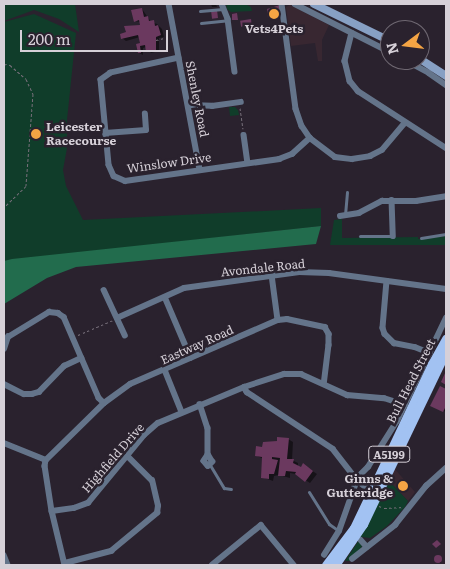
<!DOCTYPE html>
<html>
<head>
<meta charset="utf-8">
<style>
	body { margin:0 }
	#map { position:relative; width:450px; height:569px; overflow:hidden; background:#2a222e; font-family:Literata,serif }
	div>[style] { position:absolute }
	.commercial>* { inset:0; background:#382731 }
	.green>* { inset:0; background:#103d2a }
	.forest>* { inset:0; background:#226c4d }
	.shadow>* { inset:0; background:#0007 }
	.building>* { inset:0; background:#6b395f; transform-origin:0 0 }
	.round { border-radius:50% }
	.path>* { height:1px; margin-top:-0.5px; transform-origin:0; background:repeating-linear-gradient(90deg,#776f7a 0 2.5px,transparent 0 5px) }
	.service>* { height:3px; margin:-1.5px; padding:0 1.5px; transform-origin:1.5px; border-radius:1.5px; background:#64748a }
	.minor>* { height:5.5px; margin:-2.75px; padding:0 2.75px; transform-origin:2.75px; border-radius:2.75px; background:#64748a }
	.secondary>* { height:8px; margin:-4px; padding:0 4px; transform-origin:4px; border-radius:4px; background:#87a0c4 }
	.primary>* { height:9px; margin:-4.5px; padding:0 4.5px; transform-origin:4.5px; border-radius:4.5px; background:#a2c2f2 }
	.dots>* { width:14px; height:14px; translate:-50% -50%; box-sizing:border-box; border:2px solid #2a222e; border-radius:50% }
	span { translate:-50% -50%; white-space:nowrap; text-align:center; line-height:1.15; -webkit-text-stroke:5px #2a222e; paint-order:stroke }
	.shield-label span { padding:1px 4px; background:#2a222e; border:1px solid; border-radius:4px; -webkit-text-stroke-width:0 }
	.shield-label { font-size:11px; color:#d6d0d8; font-weight:700 }
	.poi-label { font-size:12px; color:#d6d0d8; font-weight:700 }
	.left { translate:0 -50%; text-align:left }
	.right { translate:-100% -50%; text-align:right }
	.street-label { font-size:12px; color:#d6d0d8 }
	.frame { position:absolute; inset:0; border:5px solid #d6d0d8; pointer-events:none }
	.north { position:absolute; left:380px; top:20px; width:50px; height:50px; box-sizing:border-box; background:#2a222e; border:1px solid #6f6872; border-radius:50%; rotate:255deg; font-size:14px; font-weight:700; line-height:20px; text-align:center; color:#d6d0d8 }
	.north::after { content:''; display:block; margin:auto; width:18px; height:22px; background:#f4a444; clip-path:polygon(50% 0,100% 100%,50% 72%,0 100%) }
	.scale { position:absolute; left:20px; top:30px; width:148px; height:22px; box-sizing:border-box; border:2px solid #d6d0d8; border-top:0; padding-left:6px; font-size:15px; line-height:18px; white-space:nowrap; color:#d6d0d8; -webkit-text-stroke:4px #2a222e; paint-order:stroke }
</style>
</head>
<body>
<div id="map">
	<div class="commercial">
		<i style="clip-path:polygon(290px 5px,329px 25px,322px 40px,322px 61px,318px 61px,315px 43px,291px 46px,286px 7px)"></i>
		<i style="clip-path:polygon(394px 468px,415px 492px,408px 501px,389px 481px)"></i>
	</div>
	<div class="green">
		<i style="clip-path:polygon(4px 4px,75px 4px,79px 32px,59px 19px,34px 10px,4px 21px)"></i>
		<i style="clip-path:polygon(226px 4px,245px 4px,251px 7px,252px 11px,231px 12px,227px 9px)"></i>
		<i style="clip-path:polygon(34px 14px,76px 33px,67px 120px,67px 148px,63px 170px,66px 186px,83px 220px,321px 208px,321px 226px,4px 261px,4px 22px)"></i>
		<i style="clip-path:polygon(229px 107px,235px 107px,238px 110px,243px 132px,239px 115px,230px 116px)"></i>
		<i style="clip-path:polygon(342px 219px,342px 238px,418px 237px,418px 239px,446px 236px,446px 245px,330px 245px,334px 220px)"></i>
		<i style="clip-path:polygon(389px 481px,408px 501px,405px 507px,387px 526px,370px 538px,362px 537px,359px 539px)"></i>
		<i style="clip-path:polygon(359px 540px,362px 546px,360px 550px,353px 561px,345px 561px)"></i>
	</div>
	<div class="forest">
		<i style="clip-path:polygon(321px 226px,316px 244px,76px 267px,47px 278px,4px 304px,4px 261px,12px 259px)"></i>
	</div>
	<div class="shadow">
		<i style="clip-path:polygon(211px 4px,216px 4px,217px 7px,212px 7px)"></i>
		<i style="clip-path:polygon(142px 9px,151px 22px,157px 24px,162px 29px,164px 37px,159px 38px,159px 51px,151px 53px,146px 47px,143px 48px,143px 55px,139px 53px,138px 45px,141px 44px,140px 37px,126px 41px,122px 38px,142px 26px,141px 22px,135px 21px)"></i>
		<i style="clip-path:polygon(276px 10px,284px 18px,273px 19px,270px 17px)"></i>
		<i style="clip-path:polygon(251px 21px,254px 26px,241px 26px)"></i>
		<i style="clip-path:polygon(440px 387px,446px 390px,446px 412px,435px 407px)"></i>
		<i style="clip-path:polygon(288px 439px,293px 442px,292px 460px,298px 463px,298px 467px,308px 468px,317px 474px,310px 483px,296px 474px,290px 473px,290px 478px,279px 475px,274px 476px,273px 481px,262px 477px,264px 459px,257px 456px,264px 448px)"></i>
		<i style="clip-path:polygon(436px 556px,441px 556px,441px 563px,436px 562px)"></i>
	</div>
	<div class="building">
		<i style="clip-path:polygon(280px 5px,281px 17px,268px 18px,267px 9px)"></i>
		<i style="clip-path:polygon(142px 8px,144px 17px,148px 16px,149px 21px,154px 20px,155px 26px,158px 25px,161px 35px,156px 37px,156px 50px,146px 52px,145px 45px,140px 46px,141px 53px,138px 53px,136px 44px,140px 43px,138px 35px,121px 39px,120px 34px,126px 32px,124px 26px,140px 25px,139px 20px,134px 22px,131px 10px)"></i>
		<i style="left:217px;top:10px;width:8px;height:6px;rotate:83deg"></i>
		<i style="clip-path:polygon(237px 13px,238px 20px,232px 20px,232px 14px)"></i>
		<i style="left:251px;top:19px;width:6px;height:11px;rotate:81deg"></i>
		<i style="clip-path:polygon(446px 371px,446px 385px,441px 382px)"></i>
		<i style="clip-path:polygon(440px 386px,446px 389px,446px 406px,443px 412px,430px 406px)"></i>
		<i style="clip-path:polygon(277px 437px,289px 438px,287px 459px,294px 459px,293px 463px,301px 467px,303px 463px,313px 471px,305px 482px,295px 474px,296px 472px,286px 471px,285px 476px,278px 476px,280px 458px,272px 457px,272px 459px,278px 460px,274px 474px,269px 474px,269px 479px,261px 478px,262px 457px,255px 456px,256px 446px,262px 447px,263px 442px,277px 441px)"></i>
		<i style="clip-path:polygon(437px 540px,441px 544px,436px 548px,432px 544px)"></i>
		<i class="round" style="left:434px;top:555px;width:8px;height:8px"></i>
	</div>
	<div class="path">
		<i style="left:156px;top:40px;width:13px;rotate:-13deg"></i>
		<i style="left:4px;top:64px;width:6px;rotate:9deg"></i>
		<i style="left:10px;top:65px;width:21px;rotate:41deg"></i>
		<i style="left:26px;top:79px;width:17px;rotate:65deg"></i>
		<i style="left:33px;top:94px;width:92px;rotate:94.4deg"></i>
		<i style="left:26px;top:186px;width:30px;rotate:136deg"></i>
		<i style="left:240px;top:108px;width:21px;rotate:82deg"></i>
		<i style="left:78px;top:335px;width:38px;rotate:-23deg"></i>
		<i style="left:379px;top:506px;width:5px;rotate:22deg"></i>
		<i style="left:384px;top:508px;width:20px;rotate:-3deg"></i>
	</div>
	<div class="service">
		<i style="left:200px;top:11px;width:23px;rotate:-5deg"></i>
		<i style="left:201px;top:23px;width:27px;rotate:-6deg"></i>
		<i style="left:345px;top:215px;width:23px;rotate:-85deg"></i>
		<i style="left:360px;top:236px;width:32px"></i>
		<i style="left:421px;top:238px;width:25px;rotate:-9deg"></i>
		<i style="left:210px;top:465px;width:27px;rotate:59deg"></i>
		<i style="left:224px;top:488px;width:7px;rotate:8deg"></i>
		<i style="left:309px;top:492px;width:38px;rotate:58deg"></i>
		<i style="left:329px;top:524px;width:12px;rotate:35deg"></i>
	</div>
	<div class="minor">
		<i style="left:169px;top:4px;width:168px;rotate:79.4deg"></i>
		<i style="left:222px;top:4px;width:16px;rotate:68deg"></i>
		<i style="left:228px;top:19px;width:53px;rotate:82.5deg"></i>
		<i style="left:282px;top:4px;width:106px;rotate:82.4deg"></i>
		<i style="left:296px;top:109px;width:18px;rotate:71deg"></i>
		<i style="left:302px;top:126px;width:14px;rotate:56deg"></i>
		<i style="left:310px;top:138px;width:31px;rotate:37deg"></i>
		<i style="left:335px;top:157px;width:17px;rotate:7deg"></i>
		<i style="left:352px;top:159px;width:18px;rotate:-9deg"></i>
		<i style="left:370px;top:156px;width:13px;rotate:-27deg"></i>
		<i style="left:382px;top:150px;width:35px;rotate:-50deg"></i>
		<i style="left:295px;top:4px;width:106px;rotate:26.8deg"></i>
		<i style="left:352px;top:33px;width:29px;rotate:104deg"></i>
		<i style="left:345px;top:61px;width:21px;rotate:76deg"></i>
		<i style="left:350px;top:81px;width:13px;rotate:51deg"></i>
		<i style="left:358px;top:91px;width:105px;rotate:32.9deg"></i>
		<i style="left:179px;top:58px;width:70px;rotate:167.6deg"></i>
		<i style="left:111px;top:73px;width:12px;rotate:145deg"></i>
		<i style="left:101px;top:80px;width:85px;rotate:84.6deg"></i>
		<i style="left:109px;top:165px;width:12px;rotate:66deg"></i>
		<i style="left:114px;top:176px;width:12px;rotate:24deg"></i>
		<i style="left:125px;top:181px;width:156px;rotate:-8.1deg"></i>
		<i style="left:279px;top:159px;width:14px;rotate:-21deg"></i>
		<i style="left:292px;top:154px;width:24px;rotate:-42deg"></i>
		<i style="left:405px;top:60px;width:27px;rotate:28deg"></i>
		<i style="left:429px;top:73px;width:21px;rotate:35deg"></i>
		<i style="left:189px;top:105px;width:23px;rotate:2deg"></i>
		<i style="left:212px;top:106px;width:29px;rotate:-8deg"></i>
		<i style="left:105px;top:133px;width:41px;rotate:-4.2deg"></i>
		<i style="left:146px;top:130px;width:16px;rotate:-94deg"></i>
		<i style="left:244px;top:135px;width:27px;rotate:82deg"></i>
		<i style="left:392px;top:200px;width:36px;rotate:88deg"></i>
		<i style="left:340px;top:216px;width:19px;rotate:-9deg"></i>
		<i style="left:359px;top:213px;width:26px;rotate:-28deg"></i>
		<i style="left:382px;top:201px;width:34px"></i>
		<i style="left:416px;top:201px;width:30px;rotate:-9deg"></i>
		<i style="left:272px;top:275px;width:45px;rotate:82.4deg"></i>
		<i style="left:387px;top:281px;width:47px;rotate:94.9deg"></i>
		<i style="left:383px;top:328px;width:6px;rotate:72deg"></i>
		<i style="left:385px;top:334px;width:13px;rotate:45deg"></i>
		<i style="left:394px;top:343px;width:21px;rotate:11deg"></i>
		<i style="left:415px;top:347px;width:16px;rotate:22deg"></i>
		<i style="left:104px;top:290px;width:50px;rotate:65deg"></i>
		<i style="left:165px;top:297px;width:66px;rotate:66.9deg"></i>
		<i style="left:117px;top:318px;width:73px;rotate:-24.1deg"></i>
		<i style="left:184px;top:288px;width:116px;rotate:-7.9deg"></i>
		<i style="left:299px;top:272px;width:30px;rotate:2deg"></i>
		<i style="left:329px;top:273px;width:118px;rotate:7.8deg"></i>
		<i style="left:4px;top:349px;width:13px;rotate:-72deg"></i>
		<i style="left:8px;top:337px;width:48px;rotate:-31.4deg"></i>
		<i style="left:49px;top:312px;width:9px;rotate:6deg"></i>
		<i style="left:58px;top:313px;width:7px;rotate:34deg"></i>
		<i style="left:64px;top:317px;width:88px;rotate:66.6deg"></i>
		<i style="left:99px;top:398px;width:7px;rotate:45deg"></i>
		<i style="left:165px;top:370px;width:45px;rotate:68deg"></i>
		<i style="left:4px;top:384px;width:22px;rotate:27deg"></i>
		<i style="left:24px;top:394px;width:8px"></i>
		<i style="left:32px;top:394px;width:7px;rotate:-16deg"></i>
		<i style="left:39px;top:392px;width:36px;rotate:-46deg"></i>
		<i style="left:64px;top:366px;width:19px;rotate:-25deg"></i>
		<i style="left:244px;top:387px;width:42px;rotate:-18deg"></i>
		<i style="left:284px;top:374px;width:17px"></i>
		<i style="left:301px;top:374px;width:51px;rotate:24.5deg"></i>
		<i style="left:347px;top:395px;width:37px;rotate:5deg"></i>
		<i style="left:384px;top:398px;width:22px;rotate:18deg"></i>
		<i style="left:200px;top:404px;width:25px;rotate:72deg"></i>
		<i style="left:208px;top:428px;width:27px;rotate:90deg"></i>
		<i style="left:208px;top:455px;width:7px;rotate:124deg"></i>
		<i style="left:204px;top:461px;width:6px;rotate:51deg"></i>
		<i style="left:208px;top:466px;width:6px;rotate:-45deg"></i>
		<i style="left:212px;top:462px;width:8px;rotate:-120deg"></i>
		<i style="left:4px;top:443px;width:45px;rotate:22deg"></i>
		<i style="left:46px;top:460px;width:81px;rotate:-44.5deg"></i>
		<i style="left:104px;top:403px;width:32px;rotate:-36deg"></i>
		<i style="left:130px;top:384px;width:161px;rotate:-23.4deg"></i>
		<i style="left:278px;top:320px;width:9px;rotate:-6deg"></i>
		<i style="left:287px;top:319px;width:39px;rotate:12deg"></i>
		<i style="left:325px;top:327px;width:8px;rotate:60deg"></i>
		<i style="left:329px;top:334px;width:11px;rotate:90deg"></i>
		<i style="left:329px;top:345px;width:38px;rotate:97deg"></i>
		<i style="left:46px;top:460px;width:6px;rotate:99deg"></i>
		<i style="left:45px;top:466px;width:46px;rotate:81.2deg"></i>
		<i style="left:52px;top:511px;width:56px;rotate:76.5deg"></i>
		<i style="left:52px;top:511px;width:22px;rotate:-8deg"></i>
		<i style="left:74px;top:508px;width:15px;rotate:-20deg"></i>
		<i style="left:88px;top:503px;width:88px;rotate:-50.5deg"></i>
		<i style="left:144px;top:435px;width:18px;rotate:-41deg"></i>
		<i style="left:158px;top:423px;width:93px;rotate:-22.7deg"></i>
		<i style="left:244px;top:387px;width:6px;rotate:59deg"></i>
		<i style="left:247px;top:392px;width:103px;rotate:33.5deg"></i>
		<i style="left:333px;top:449px;width:39px;rotate:52deg"></i>
		<i style="left:357px;top:480px;width:21px;rotate:39deg"></i>
		<i style="left:361px;top:540px;width:9px;rotate:49deg"></i>
		<i style="left:4px;top:555px;width:11px;rotate:68deg"></i>
		<i style="left:324px;top:555px;width:28px;rotate:-58deg"></i>
		<i style="left:339px;top:531px;width:57px;rotate:-70.6deg"></i>
		<i style="left:358px;top:477px;width:14px;rotate:-45deg"></i>
		<i style="left:368px;top:467px;width:54px;rotate:-57.8deg"></i>
		<i style="left:397px;top:421px;width:114px;rotate:-64.6deg"></i>
		<i style="left:352px;top:559px;width:55px;rotate:-38.3deg"></i>
		<i style="left:395px;top:525px;width:50px;rotate:-51.5deg"></i>
		<i style="left:426px;top:486px;width:27px;rotate:-42deg"></i>
		<i style="left:65px;top:563px;width:48px;rotate:-14.6deg"></i>
		<i style="left:111px;top:551px;width:60px;rotate:-39.6deg"></i>
		<i style="left:157px;top:513px;width:7px;rotate:-82deg"></i>
		<i style="left:158px;top:506px;width:26px;rotate:-103deg"></i>
		<i style="left:152px;top:481px;width:37px;rotate:-135deg"></i>
		<i style="left:212px;top:565px;width:63px;rotate:-39.2deg"></i>
		<i style="left:261px;top:525px;width:52px;rotate:50.5deg"></i>
	</div>
	<div class="secondary">
		<i style="left:314px;top:4px;width:85px;rotate:26deg"></i>
		<i style="left:420px;top:59px;width:31px;rotate:33deg"></i>
	</div>
	<div class="primary">
		<i style="left:326px;top:565px;width:46px;rotate:-52.9deg"></i>
		<i style="left:354px;top:528px;width:182px;rotate:-64.6deg"></i>
		<i style="left:432px;top:364px;width:29px;rotate:-61deg"></i>
		<i style="left:335px;top:565px;width:50px;rotate:-55.7deg"></i>
		<i style="left:363px;top:524px;width:192px;rotate:-64.4deg"></i>
	</div>
	<div class="dots">
		<i style="left:274px;top:14px;background:#f4a444"></i>
		<i style="left:36px;top:134px;background:#f4a444"></i>
		<i style="left:403px;top:486px;background:#f4a444"></i>
	</div>
	<div class="shield-label">
		<span style="left:389px;top:454px">A5199</span>
	</div>
	<div class="poi-label">
		<span style="left:274px;top:29px">Vets4Pets</span>
		<span class="left" style="left:46px;top:134px">Leicester<br>Racecourse</span>
		<span class="right" style="left:393px;top:486px">Ginns &amp;<br>Gutteridge</span>
	</div>
	<div class="street-label">
		<span style="left:197px;top:99px;rotate:79deg">Shenley Road</span>
		<span style="left:169px;top:163px;rotate:-8deg">Winslow Drive</span>
		<span style="left:263px;top:268px;rotate:-6deg">Avondale Road</span>
		<span style="left:197px;top:345px;rotate:-24deg">Eastway Road</span>
		<span style="left:411px;top:381px;rotate:-63deg">Bull Head Street</span>
		<span style="left:113px;top:458px;rotate:-49deg">Highfield Drive</span>
	</div>
	<div class="frame"></div>
	<div class="north">N</div>
	<div class="scale">200 m</div>
</div>
</body>
</html>
